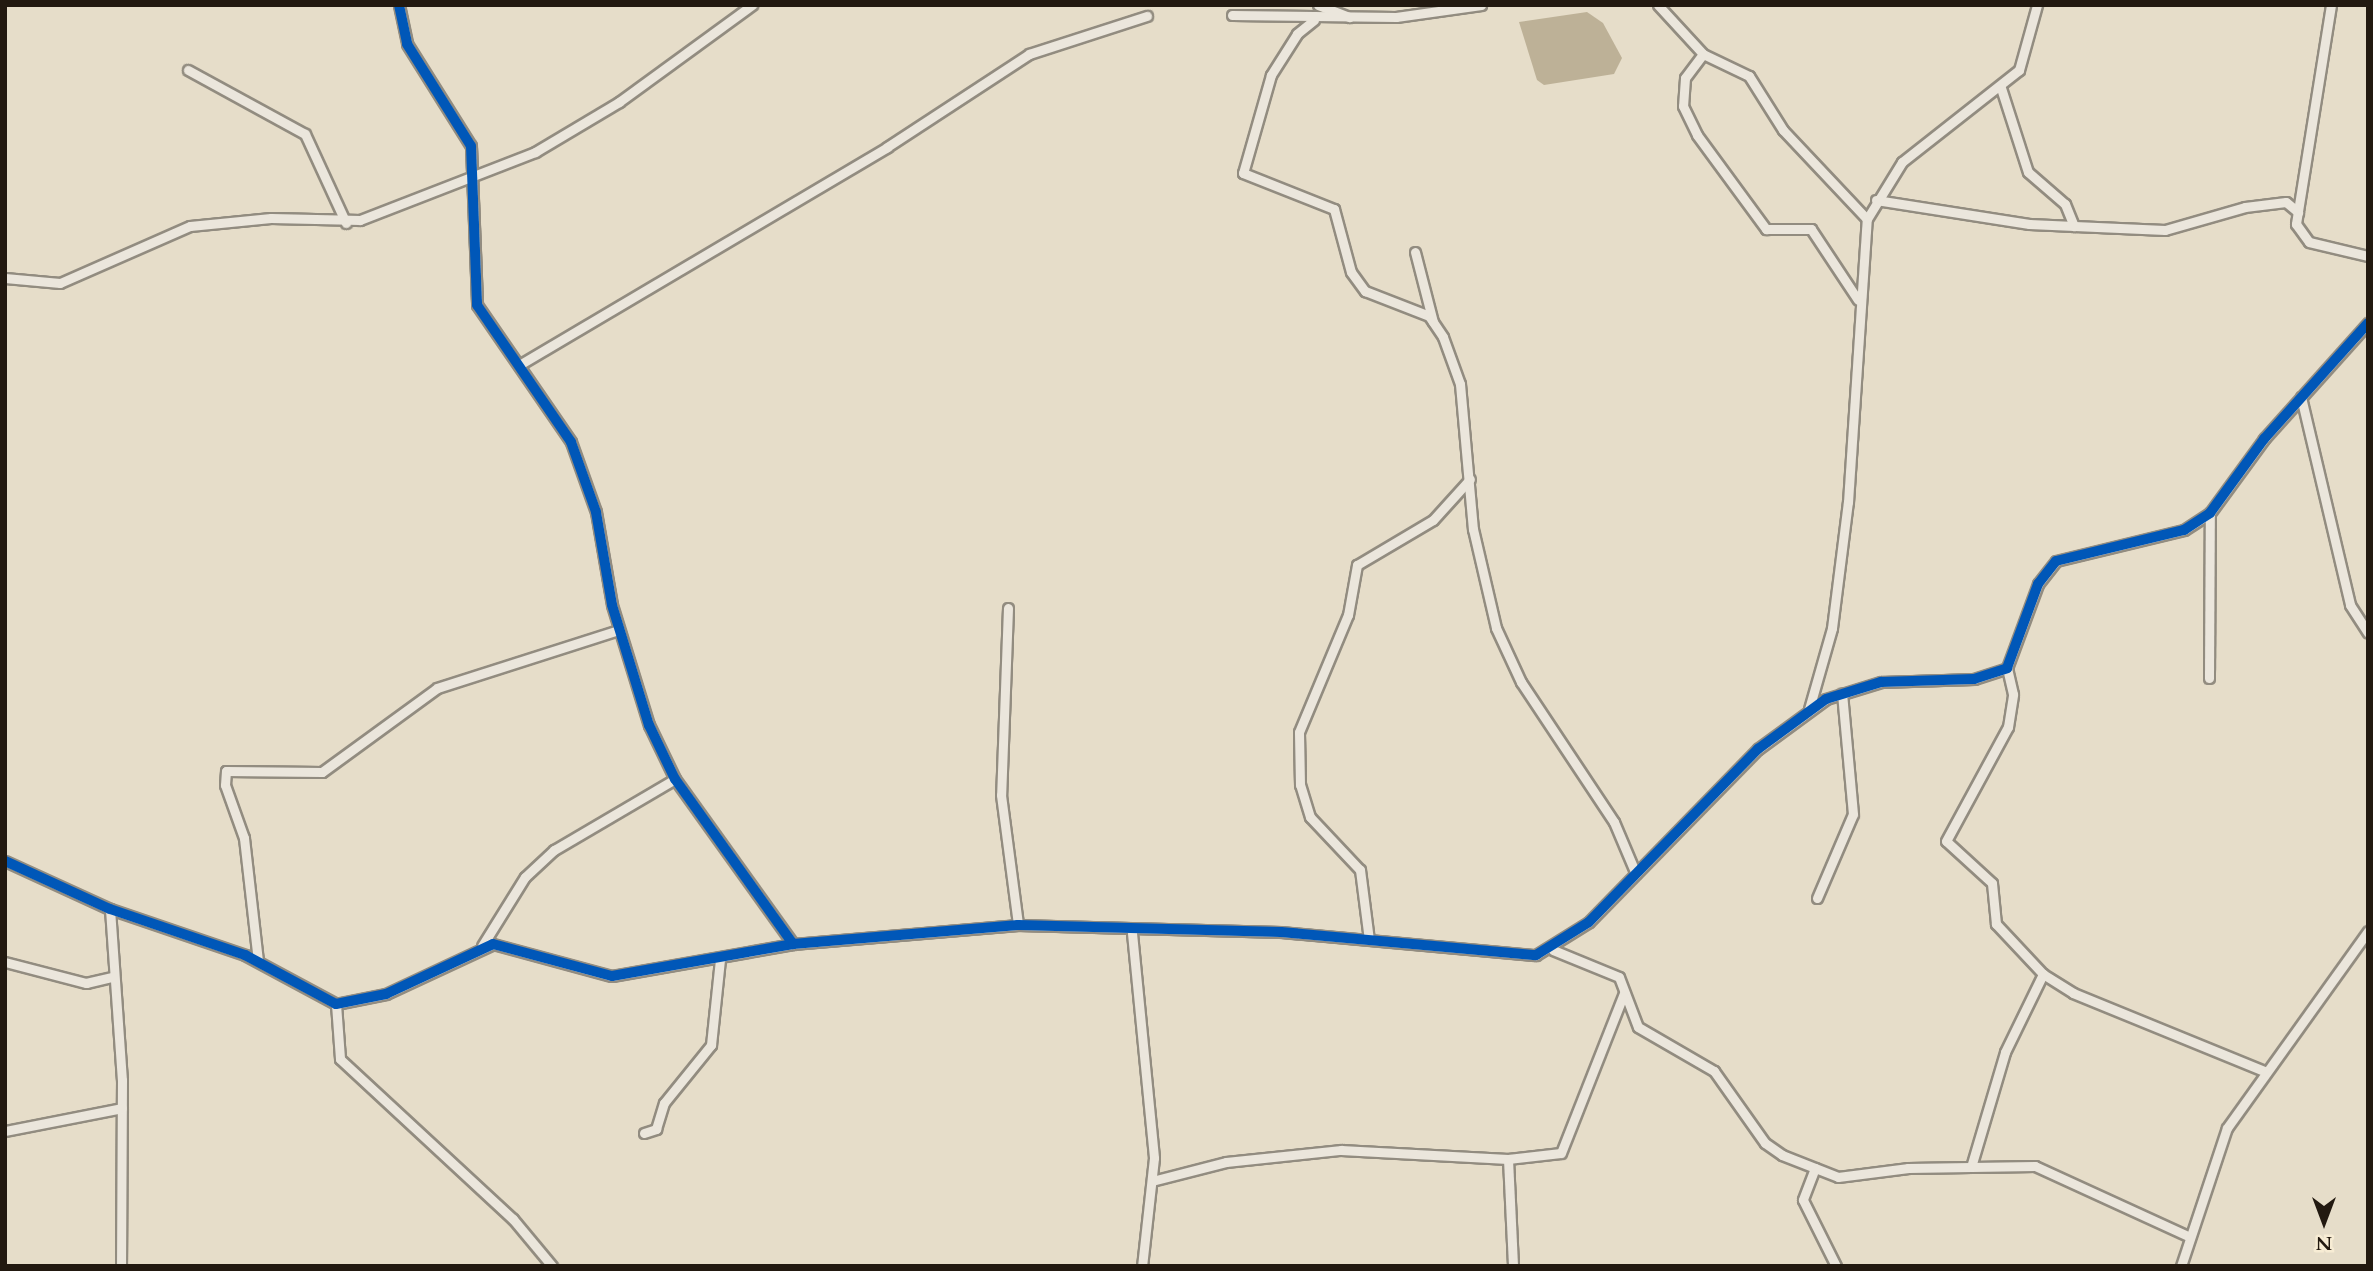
<!DOCTYPE html>
<html>
<head>
<meta charset="utf-8">
<style>
	body { margin:0 }
	#map { position:relative; width:2373px; height:1271px; overflow:hidden; background:#e6ddc9; font-family:Cardo,serif }
	div>[style] { position:absolute }
	.water>* { inset:0; background:#bdb197 }
	.roads { filter:drop-shadow(2px 0 #928c80) drop-shadow(-2px 0 #928c80) drop-shadow(0 2px #928c80) drop-shadow(0 -2px #928c80) }
	.minor>* { height:9px; margin:-4.5px; padding:0 4.5px; transform-origin:4.5px; border-radius:4.5px; background:#ebe6dc }
	.cycleway>* { height:10px; margin:-5px; padding:0 5px; transform-origin:5px; border-radius:5px; background:#0057b8 }
	span { translate:-50% -50%; white-space:nowrap; text-align:center; line-height:1.15; -webkit-text-stroke:5px #f7ecd4; paint-order:stroke }
	.frame { position:absolute; inset:0; border:7px solid #221910; pointer-events:none }
	.north { position:absolute; left:2289px; top:1187px; width:70px; height:70px; -webkit-text-stroke:5px #f7ecd4; paint-order:stroke; rotate:180deg; font-size:19px; font-weight:700; line-height:28px; text-align:center; color:#221910 }
	.north::after { content:''; display:block; margin:auto; width:24px; height:32px; background:#221910; clip-path:polygon(50% 0,100% 100%,50% 72%,0 100%) }
</style>
</head>
<body>
<div id="map">
	<div class="water">
		<i style="clip-path:polygon(1587px 12px,1603px 23px,1622px 58px,1614px 74px,1544px 85px,1537px 80px,1519px 22px)"></i>
	</div>
	<div class="roads">
		<div class="minor">
			<i style="left:399px;top:5px;width:40px;rotate:78deg"></i>
			<i style="left:407px;top:44px;width:120px;rotate:57.9deg"></i>
			<i style="left:471px;top:146px;width:159px;rotate:87.8deg"></i>
			<i style="left:477px;top:305px;width:166px;rotate:55.5deg"></i>
			<i style="left:571px;top:442px;width:74px;rotate:70.3deg"></i>
			<i style="left:596px;top:512px;width:94px;rotate:80.2deg"></i>
			<i style="left:612px;top:605px;width:126px;rotate:72.9deg"></i>
			<i style="left:649px;top:725px;width:60px;rotate:64.3deg"></i>
			<i style="left:675px;top:779px;width:203px;rotate:54.4deg"></i>
			<i style="left:1318px;top:5px;width:34px;rotate:21deg"></i>
			<i style="left:1658px;top:5px;width:67px;rotate:47.4deg"></i>
			<i style="left:1703px;top:54px;width:51px;rotate:25.6deg"></i>
			<i style="left:1749px;top:76px;width:64px;rotate:57.8deg"></i>
			<i style="left:1783px;top:130px;width:122px;rotate:46.7deg"></i>
			<i style="left:2331px;top:5px;width:222px;rotate:99.1deg"></i>
			<i style="left:2296px;top:224px;width:22px;rotate:54deg"></i>
			<i style="left:2309px;top:242px;width:61px;rotate:13.3deg"></i>
			<i style="left:1232px;top:15px;width:164px;rotate:0.7deg"></i>
			<i style="left:1396px;top:17px;width:86px;rotate:-8deg"></i>
			<i style="left:1314px;top:20px;width:22px;rotate:141deg"></i>
			<i style="left:1297px;top:34px;width:49px;rotate:122.4deg"></i>
			<i style="left:1271px;top:75px;width:102px;rotate:105.9deg"></i>
			<i style="left:1243px;top:173px;width:98px;rotate:21.6deg"></i>
			<i style="left:1334px;top:209px;width:65px;rotate:74.9deg"></i>
			<i style="left:1351px;top:272px;width:24px;rotate:54deg"></i>
			<i style="left:1365px;top:291px;width:69px;rotate:21.3deg"></i>
			<i style="left:1429px;top:316px;width:25px;rotate:56deg"></i>
			<i style="left:1443px;top:337px;width:50px;rotate:70.1deg"></i>
			<i style="left:1460px;top:384px;width:146px;rotate:84.9deg"></i>
			<i style="left:1473px;top:529px;width:102px;rotate:76.9deg"></i>
			<i style="left:1496px;top:628px;width:60px;rotate:65.2deg"></i>
			<i style="left:1521px;top:682px;width:168px;rotate:56.4deg"></i>
			<i style="left:1614px;top:822px;width:56px;rotate:67.1deg"></i>
			<i style="left:1703px;top:54px;width:30px;rotate:127deg"></i>
			<i style="left:1685px;top:78px;width:28px;rotate:94deg"></i>
			<i style="left:1683px;top:106px;width:32px;rotate:64deg"></i>
			<i style="left:1697px;top:135px;width:117px;rotate:53.7deg"></i>
			<i style="left:1766px;top:229px;width:45px"></i>
			<i style="left:1811px;top:229px;width:85px;rotate:56.5deg"></i>
			<i style="left:188px;top:70px;width:133px;rotate:28.7deg"></i>
			<i style="left:305px;top:134px;width:98px;rotate:65.3deg"></i>
			<i style="left:2001px;top:88px;width:88px;rotate:72.2deg"></i>
			<i style="left:2028px;top:172px;width:49px;rotate:40.9deg"></i>
			<i style="left:2065px;top:204px;width:24px;rotate:68deg"></i>
			<i style="left:1876px;top:200px;width:155px;rotate:8.9deg"></i>
			<i style="left:2029px;top:224px;width:136px;rotate:2.5deg"></i>
			<i style="left:2165px;top:230px;width:83px;rotate:-16deg"></i>
			<i style="left:2245px;top:207px;width:41px;rotate:-7deg"></i>
			<i style="left:2286px;top:202px;width:16px;rotate:40deg"></i>
			<i style="left:1415px;top:252px;width:72px;rotate:75.6deg"></i>
			<i style="left:5px;top:278px;width:55px;rotate:5.2deg"></i>
			<i style="left:60px;top:283px;width:142px;rotate:-23.7deg"></i>
			<i style="left:190px;top:226px;width:81px;rotate:-5.6deg"></i>
			<i style="left:271px;top:218px;width:89px;rotate:1.3deg"></i>
			<i style="left:360px;top:220px;width:188px;rotate:-21.2deg"></i>
			<i style="left:535px;top:152px;width:98px;rotate:-30.8deg"></i>
			<i style="left:619px;top:102px;width:165px;rotate:-36.1deg"></i>
			<i style="left:519px;top:365px;width:428px;rotate:-30.6deg"></i>
			<i style="left:887px;top:147px;width:170px;rotate:-33.2deg"></i>
			<i style="left:1029px;top:54px;width:124px;rotate:-17.9deg"></i>
			<i style="left:2301px;top:397px;width:214px;rotate:76.7deg"></i>
			<i style="left:2350px;top:605px;width:33px;rotate:57deg"></i>
			<i style="left:1008px;top:608px;width:187px;rotate:92.1deg"></i>
			<i style="left:1001px;top:795px;width:131px;rotate:82.5deg"></i>
			<i style="left:2209px;top:678px;width:165px;rotate:-89.7deg"></i>
			<i style="left:1809px;top:709px;width:84px;rotate:-74.1deg"></i>
			<i style="left:1832px;top:628px;width:127px;rotate:-82.8deg"></i>
			<i style="left:1848px;top:502px;width:284px;rotate:-86.2deg"></i>
			<i style="left:1867px;top:219px;width:67px;rotate:-58.4deg"></i>
			<i style="left:1902px;top:162px;width:149px;rotate:-38.2deg"></i>
			<i style="left:2019px;top:70px;width:67px;rotate:-74.5deg"></i>
			<i style="left:5px;top:861px;width:115px;rotate:24.6deg"></i>
			<i style="left:110px;top:909px;width:143px;rotate:18.8deg"></i>
			<i style="left:245px;top:955px;width:103px;rotate:28.3deg"></i>
			<i style="left:336px;top:1004px;width:51px;rotate:-11.3deg"></i>
			<i style="left:386px;top:994px;width:118px;rotate:-25deg"></i>
			<i style="left:493px;top:944px;width:123px;rotate:15.1deg"></i>
			<i style="left:612px;top:976px;width:184px;rotate:-10deg"></i>
			<i style="left:793px;top:944px;width:226px;rotate:-4.8deg"></i>
			<i style="left:1018px;top:925px;width:263px;rotate:1.5deg"></i>
			<i style="left:1281px;top:932px;width:256px;rotate:5.2deg"></i>
			<i style="left:1536px;top:955px;width:62px;rotate:-31.9deg"></i>
			<i style="left:1589px;top:922px;width:242px;rotate:-45.7deg"></i>
			<i style="left:1758px;top:749px;width:84px;rotate:-36.3deg"></i>
			<i style="left:1826px;top:699px;width:58px;rotate:-17.2deg"></i>
			<i style="left:1881px;top:682px;width:93px;rotate:-1.8deg"></i>
			<i style="left:1974px;top:679px;width:35px;rotate:-18deg"></i>
			<i style="left:2007px;top:668px;width:90px;rotate:-69.7deg"></i>
			<i style="left:2038px;top:584px;width:29px;rotate:-52deg"></i>
			<i style="left:2056px;top:561px;width:132px;rotate:-13.6deg"></i>
			<i style="left:2184px;top:530px;width:31px;rotate:-33deg"></i>
			<i style="left:2210px;top:513px;width:92px;rotate:-53.9deg"></i>
			<i style="left:2264px;top:439px;width:156px;rotate:-48.1deg"></i>
			<i style="left:1817px;top:898px;width:91px;rotate:-66.8deg"></i>
			<i style="left:1853px;top:814px;width:121px;rotate:-95.2deg"></i>
			<i style="left:110px;top:909px;width:171px;rotate:86deg"></i>
			<i style="left:122px;top:1080px;width:186px;rotate:90.3deg"></i>
			<i style="left:1132px;top:933px;width:226px;rotate:84.4deg"></i>
			<i style="left:1154px;top:1158px;width:109px;rotate:96.3deg"></i>
			<i style="left:1369px;top:940px;width:71px;rotate:-97.3deg"></i>
			<i style="left:1360px;top:870px;width:73px;rotate:-133.3deg"></i>
			<i style="left:1310px;top:817px;width:34px;rotate:-107deg"></i>
			<i style="left:1300px;top:785px;width:53px;rotate:-91.1deg"></i>
			<i style="left:1299px;top:732px;width:127px;rotate:-67.3deg"></i>
			<i style="left:1348px;top:615px;width:51px;rotate:-79.8deg"></i>
			<i style="left:1357px;top:565px;width:88px;rotate:-30.6deg"></i>
			<i style="left:1433px;top:520px;width:55px;rotate:-47.9deg"></i>
			<i style="left:482px;top:946px;width:81px;rotate:-58.1deg"></i>
			<i style="left:525px;top:877px;width:40px;rotate:-43deg"></i>
			<i style="left:554px;top:850px;width:140px;rotate:-30.4deg"></i>
			<i style="left:1553px;top:950px;width:71px;rotate:22.2deg"></i>
			<i style="left:1619px;top:977px;width:53px;rotate:69.2deg"></i>
			<i style="left:1638px;top:1027px;width:88px;rotate:30.1deg"></i>
			<i style="left:1714px;top:1071px;width:88px;rotate:54.7deg"></i>
			<i style="left:1765px;top:1143px;width:21px;rotate:35deg"></i>
			<i style="left:1782px;top:1155px;width:60px;rotate:21.4deg"></i>
			<i style="left:1838px;top:1177px;width:71px;rotate:-7.3deg"></i>
			<i style="left:1908px;top:1168px;width:127px;rotate:-0.9deg"></i>
			<i style="left:2035px;top:1166px;width:170px;rotate:24.6deg"></i>
			<i style="left:258px;top:961px;width:124px;rotate:-96.5deg"></i>
			<i style="left:244px;top:838px;width:56px;rotate:-109.7deg"></i>
			<i style="left:225px;top:785px;width:14px;rotate:-86deg"></i>
			<i style="left:226px;top:771px;width:96px;rotate:0.6deg"></i>
			<i style="left:322px;top:772px;width:142px;rotate:-36.1deg"></i>
			<i style="left:437px;top:688px;width:191px;rotate:-17.7deg"></i>
			<i style="left:5px;top:962px;width:84px;rotate:14.5deg"></i>
			<i style="left:86px;top:983px;width:28px;rotate:-13deg"></i>
			<i style="left:2043px;top:974px;width:36px;rotate:32deg"></i>
			<i style="left:2073px;top:993px;width:209px;rotate:22.2deg"></i>
			<i style="left:336px;top:1004px;width:55px;rotate:85.8deg"></i>
			<i style="left:340px;top:1059px;width:236px;rotate:42.8deg"></i>
			<i style="left:513px;top:1219px;width:61px;rotate:50.3deg"></i>
			<i style="left:5px;top:1131px;width:119px;rotate:-11.1deg"></i>
			<i style="left:644px;top:1133px;width:13px;rotate:-18deg"></i>
			<i style="left:656px;top:1129px;width:27px;rotate:-73deg"></i>
			<i style="left:664px;top:1103px;width:75px;rotate:-51deg"></i>
			<i style="left:711px;top:1045px;width:86px;rotate:-84deg"></i>
			<i style="left:1508px;top:1159px;width:105px;rotate:87.3deg"></i>
			<i style="left:1971px;top:1167px;width:120px;rotate:-73.5deg"></i>
			<i style="left:2005px;top:1052px;width:87px;rotate:-64deg"></i>
			<i style="left:2043px;top:974px;width:69px;rotate:-133.2deg"></i>
			<i style="left:1996px;top:924px;width:41px;rotate:-95.6deg"></i>
			<i style="left:1992px;top:883px;width:62px;rotate:-137.6deg"></i>
			<i style="left:1946px;top:841px;width:130px;rotate:-61.5deg"></i>
			<i style="left:2008px;top:727px;width:33px;rotate:-81deg"></i>
			<i style="left:2013px;top:694px;width:27px;rotate:-103deg"></i>
			<i style="left:1815px;top:1168px;width:34px;rotate:111deg"></i>
			<i style="left:1803px;top:1200px;width:74px;rotate:63.4deg"></i>
			<i style="left:1152px;top:1181px;width:76px;rotate:-14.4deg"></i>
			<i style="left:1226px;top:1162px;width:116px;rotate:-6deg"></i>
			<i style="left:1341px;top:1150px;width:167px;rotate:3.1deg"></i>
			<i style="left:1508px;top:1159px;width:53px;rotate:-6.5deg"></i>
			<i style="left:1561px;top:1153px;width:172px;rotate:-68.5deg"></i>
			<i style="left:2181px;top:1266px;width:145px;rotate:-71.6deg"></i>
			<i style="left:2227px;top:1128px;width:242px;rotate:-54.4deg"></i>
		</div>
	</div>
	<div class="cycleway">
		<i style="left:399px;top:5px;width:40px;rotate:78deg"></i>
		<i style="left:407px;top:44px;width:120px;rotate:57.9deg"></i>
		<i style="left:471px;top:146px;width:159px;rotate:87.8deg"></i>
		<i style="left:477px;top:305px;width:166px;rotate:55.5deg"></i>
		<i style="left:571px;top:442px;width:74px;rotate:70.3deg"></i>
		<i style="left:596px;top:512px;width:94px;rotate:80.2deg"></i>
		<i style="left:612px;top:605px;width:126px;rotate:72.9deg"></i>
		<i style="left:649px;top:725px;width:60px;rotate:64.3deg"></i>
		<i style="left:675px;top:779px;width:203px;rotate:54.4deg"></i>
		<i style="left:5px;top:861px;width:115px;rotate:24.6deg"></i>
		<i style="left:110px;top:909px;width:143px;rotate:18.8deg"></i>
		<i style="left:245px;top:955px;width:103px;rotate:28.3deg"></i>
		<i style="left:336px;top:1004px;width:51px;rotate:-11.3deg"></i>
		<i style="left:386px;top:994px;width:118px;rotate:-25deg"></i>
		<i style="left:493px;top:944px;width:123px;rotate:15.1deg"></i>
		<i style="left:612px;top:976px;width:184px;rotate:-10deg"></i>
		<i style="left:793px;top:944px;width:226px;rotate:-4.8deg"></i>
		<i style="left:1018px;top:925px;width:263px;rotate:1.5deg"></i>
		<i style="left:1281px;top:932px;width:256px;rotate:5.2deg"></i>
		<i style="left:1536px;top:955px;width:62px;rotate:-31.9deg"></i>
		<i style="left:1589px;top:922px;width:242px;rotate:-45.7deg"></i>
		<i style="left:1758px;top:749px;width:84px;rotate:-36.3deg"></i>
		<i style="left:1826px;top:699px;width:58px;rotate:-17.2deg"></i>
		<i style="left:1881px;top:682px;width:93px;rotate:-1.8deg"></i>
		<i style="left:1974px;top:679px;width:35px;rotate:-18deg"></i>
		<i style="left:2007px;top:668px;width:90px;rotate:-69.7deg"></i>
		<i style="left:2038px;top:584px;width:29px;rotate:-52deg"></i>
		<i style="left:2056px;top:561px;width:132px;rotate:-13.6deg"></i>
		<i style="left:2184px;top:530px;width:31px;rotate:-33deg"></i>
		<i style="left:2210px;top:513px;width:92px;rotate:-53.9deg"></i>
		<i style="left:2264px;top:439px;width:156px;rotate:-48.1deg"></i>
	</div>
	<div class="frame"></div>
	<div class="north">N</div>
</div>
</body>
</html>
